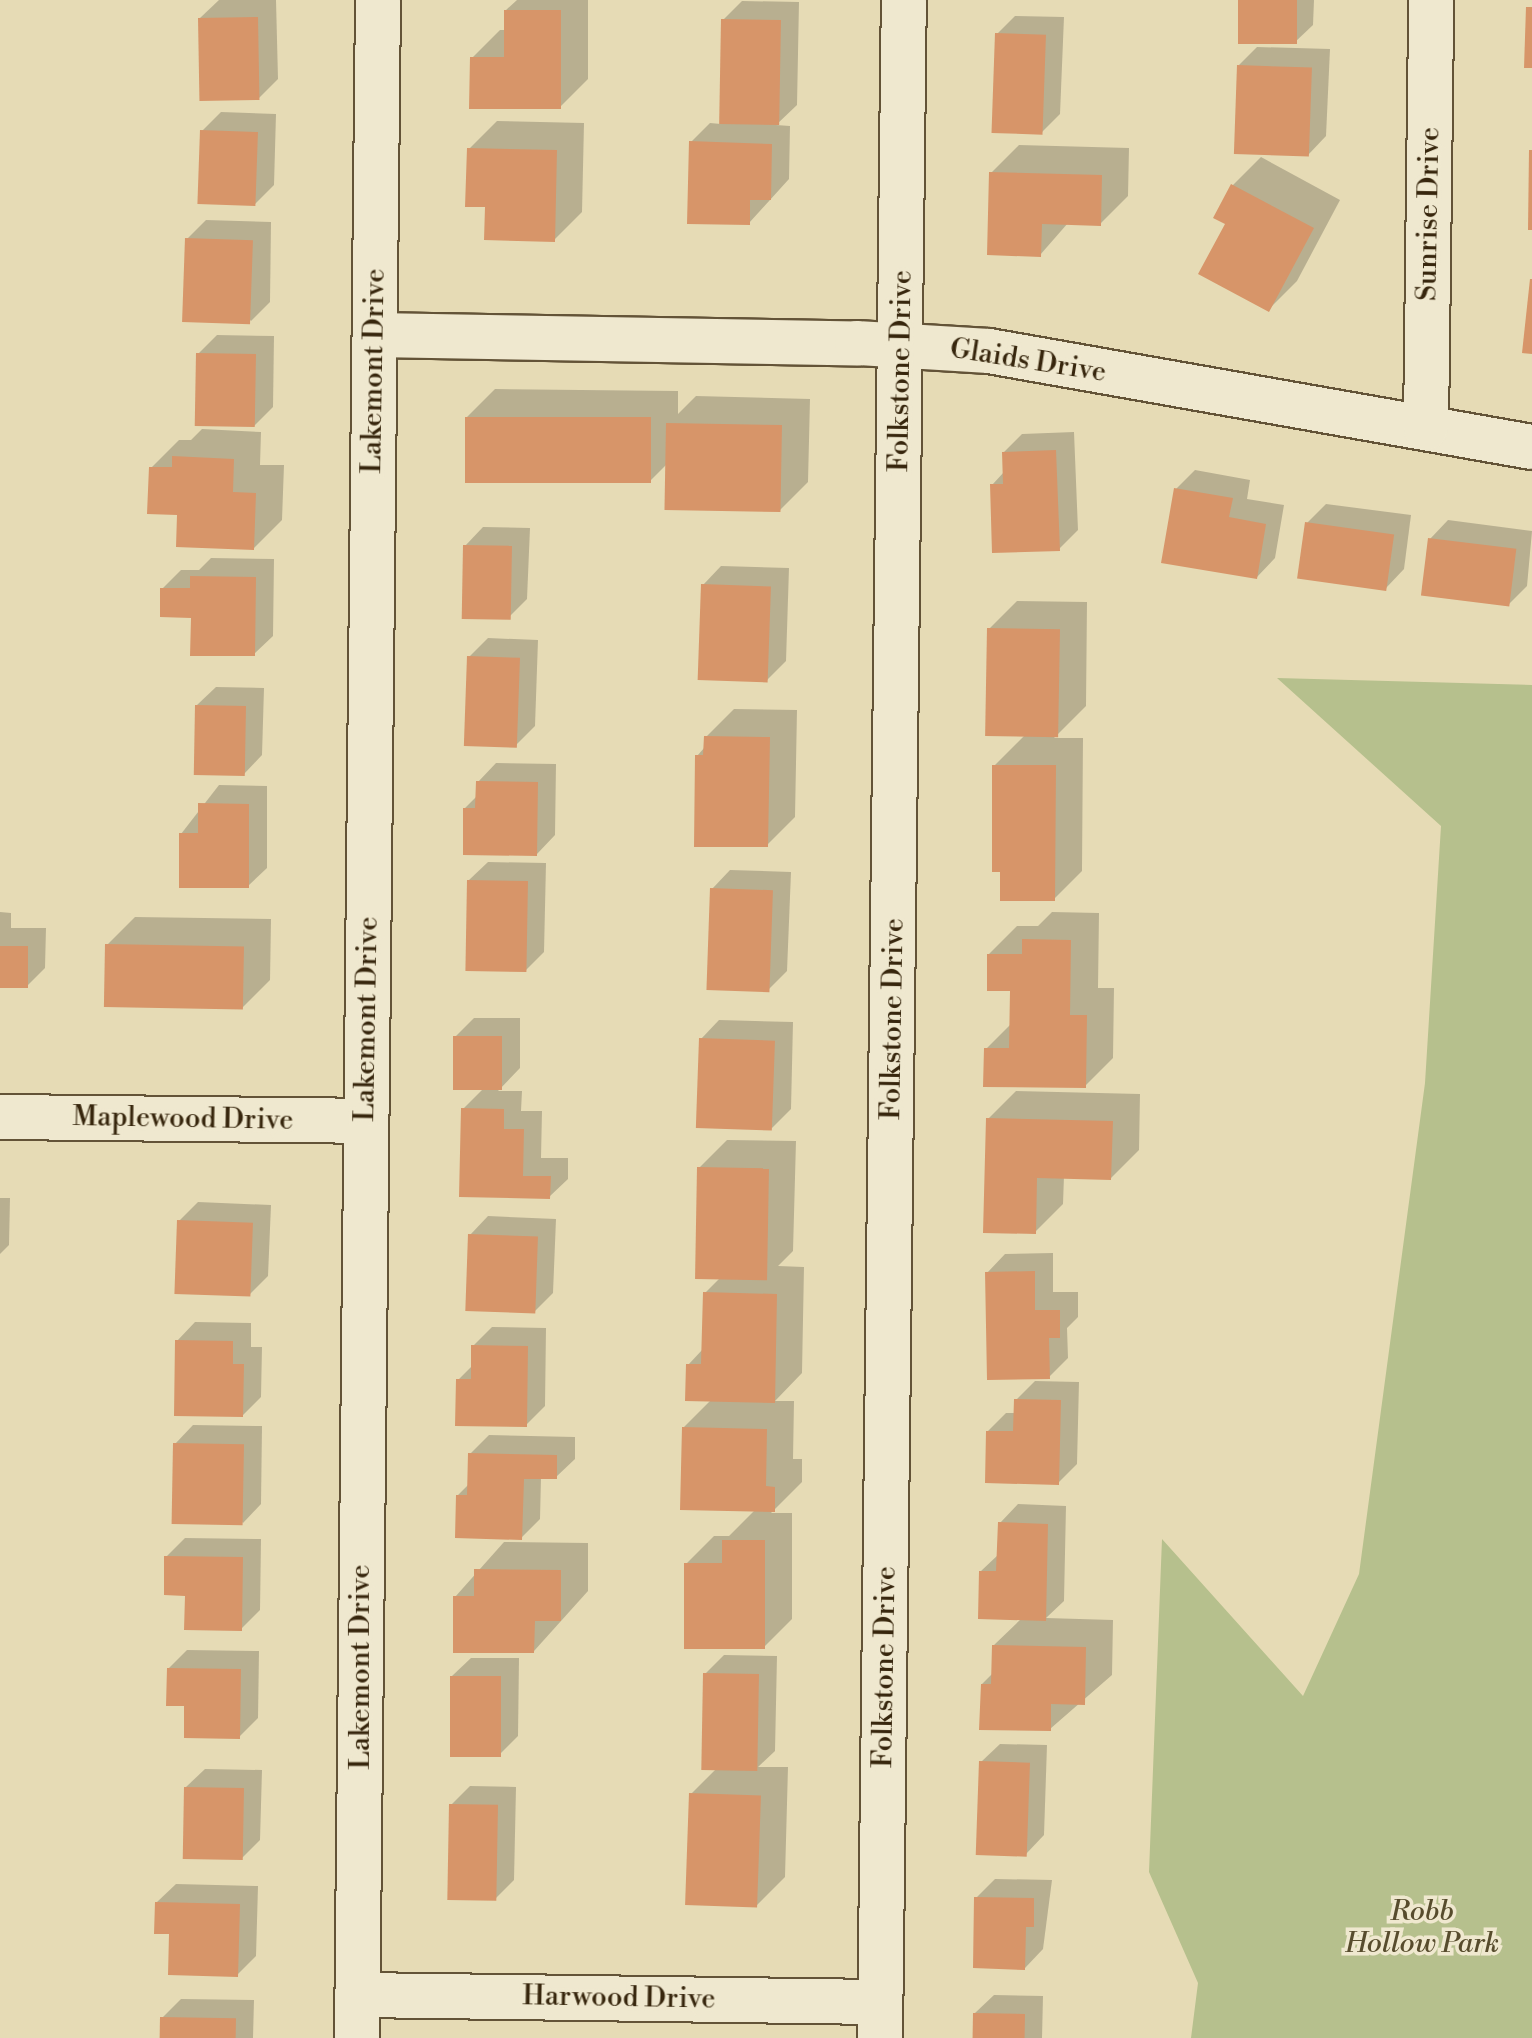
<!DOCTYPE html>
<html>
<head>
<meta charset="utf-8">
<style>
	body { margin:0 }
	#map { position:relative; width:1532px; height:2038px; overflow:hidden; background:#e6dbb5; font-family:"Libre Bodoni",serif }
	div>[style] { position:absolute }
	.green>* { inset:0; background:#b6c08d }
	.shadow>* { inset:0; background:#0003 }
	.building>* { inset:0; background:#d79569; transform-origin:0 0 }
	.roads { filter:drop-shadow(2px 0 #635337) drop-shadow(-2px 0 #635337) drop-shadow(0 2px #635337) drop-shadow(0 -2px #635337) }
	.minor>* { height:44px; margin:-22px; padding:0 22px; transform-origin:22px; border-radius:22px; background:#efe8cf }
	span { translate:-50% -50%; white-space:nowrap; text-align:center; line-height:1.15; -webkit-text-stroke:7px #efe8cf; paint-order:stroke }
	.street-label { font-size:28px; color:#37260d }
	.park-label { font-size:28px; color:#574c2d; font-style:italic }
</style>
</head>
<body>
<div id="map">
	<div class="green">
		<i style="clip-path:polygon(1277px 678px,1532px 685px,1532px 2038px,1191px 2038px,1198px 1983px,1149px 1872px,1162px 1539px,1303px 1696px,1359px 1574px,1425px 1083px,1441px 826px)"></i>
	</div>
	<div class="shadow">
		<i style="clip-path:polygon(219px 0,276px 0,278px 79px,259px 98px,200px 18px)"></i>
		<i style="clip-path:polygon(517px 0,588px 0,588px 79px,560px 107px,472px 58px,500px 30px,506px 30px,506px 10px)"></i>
		<i style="clip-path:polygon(1240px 0,1314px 0,1313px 25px,1294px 43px)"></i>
		<i style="clip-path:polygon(742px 1px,799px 2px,797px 105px,776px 125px,790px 126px,789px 179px,749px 223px,691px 142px,710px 123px,721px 124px,723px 20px)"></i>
		<i style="clip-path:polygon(1015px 16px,1064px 17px,1060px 114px,1041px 133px,997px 34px)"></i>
		<i style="clip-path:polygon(1257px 47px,1330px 49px,1326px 136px,1308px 155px,1239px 65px)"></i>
		<i style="clip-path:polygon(221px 112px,276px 114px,274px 185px,255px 204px,202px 131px)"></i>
		<i style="clip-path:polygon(497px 121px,584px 123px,582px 212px,554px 240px,487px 205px,469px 149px)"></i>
		<i style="clip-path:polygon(1019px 145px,1129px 148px,1128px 196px,1100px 224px,1068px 223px,1040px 255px,991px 173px)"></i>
		<i style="clip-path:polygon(1261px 157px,1340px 200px,1297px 281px,1269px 309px,1227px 223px,1233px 185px)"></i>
		<i style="clip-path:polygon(206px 220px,271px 222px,270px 302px,251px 321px,187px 239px)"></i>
		<i style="clip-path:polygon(217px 335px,274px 336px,273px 407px,254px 426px,198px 354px)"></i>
		<i style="clip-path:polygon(495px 389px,678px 391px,678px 414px,696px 396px,810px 399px,808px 482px,780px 510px,667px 464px,650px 481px,467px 417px)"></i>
		<i style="clip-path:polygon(202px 429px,261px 432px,260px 465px,284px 465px,282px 520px,254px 548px,179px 513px,151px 468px,179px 440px,191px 440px)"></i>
		<i style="clip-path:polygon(1074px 432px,1078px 530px,1059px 549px,992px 485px,1004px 472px,1004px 452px,1022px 434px)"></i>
		<i style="clip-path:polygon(1195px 470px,1250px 480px,1247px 499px,1284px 505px,1275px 558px,1257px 577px,1176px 489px)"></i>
		<i style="clip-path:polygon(1326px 504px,1411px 515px,1404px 569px,1386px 588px,1307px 523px)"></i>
		<i style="clip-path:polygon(1448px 520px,1532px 531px,1527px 586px,1508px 605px,1430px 539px)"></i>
		<i style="clip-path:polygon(483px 527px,530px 528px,527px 599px,508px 618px,465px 546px)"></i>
		<i style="clip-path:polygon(211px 558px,274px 559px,273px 636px,254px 654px,193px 616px,162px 589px,181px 570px,199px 570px)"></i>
		<i style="clip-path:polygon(721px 566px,789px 568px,786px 661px,767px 680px,703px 585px)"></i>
		<i style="clip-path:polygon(1017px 601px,1087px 602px,1086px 706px,1054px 738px,1083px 738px,1082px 871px,1054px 899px,994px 766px,1026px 734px,989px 629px)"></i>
		<i style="clip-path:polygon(488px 638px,538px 640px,535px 726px,516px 745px,469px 657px)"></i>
		<i style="clip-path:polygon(216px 687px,264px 688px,262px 755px,244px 774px,197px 705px)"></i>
		<i style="clip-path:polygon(734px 709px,797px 710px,795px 817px,767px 845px,697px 756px,705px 747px,706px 737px)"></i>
		<i style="clip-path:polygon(496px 763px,556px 764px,555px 835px,537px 854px,465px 808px,477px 796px,478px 782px)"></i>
		<i style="clip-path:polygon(219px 785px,267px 786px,267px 868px,248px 886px,181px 834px)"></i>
		<i style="clip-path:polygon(488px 862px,546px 863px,544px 952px,525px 971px,469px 880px)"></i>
		<i style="clip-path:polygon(730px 870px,791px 872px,787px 971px,768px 990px,712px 889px)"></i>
		<i style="clip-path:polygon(0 912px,11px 913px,11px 928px,46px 928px,45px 968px,26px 987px,0 986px)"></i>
		<i style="clip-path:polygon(1052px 912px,1099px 913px,1098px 988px,1114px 988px,1113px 1058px,1085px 1086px,986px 1049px,1012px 1023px,1012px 989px,989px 954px,1017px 926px,1038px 926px)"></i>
		<i style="clip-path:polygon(135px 917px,271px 919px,270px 980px,242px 1008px,107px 945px)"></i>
		<i style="clip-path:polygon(474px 1018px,520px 1018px,520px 1068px,498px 1091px,522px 1091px,521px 1111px,542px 1111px,541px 1158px,568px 1158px,568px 1179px,549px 1197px,461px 1195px,463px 1109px,485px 1087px,455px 1037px)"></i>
		<i style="clip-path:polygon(719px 1020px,793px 1022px,791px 1109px,772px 1128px,701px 1039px)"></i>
		<i style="clip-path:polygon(1016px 1091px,1140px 1094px,1139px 1150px,1111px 1178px,1064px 1176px,1063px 1204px,1035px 1232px,988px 1119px)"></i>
		<i style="clip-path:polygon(727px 1140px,796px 1141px,793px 1251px,778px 1266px,804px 1267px,802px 1373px,775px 1401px,794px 1401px,793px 1459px,802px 1459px,802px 1482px,771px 1513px,792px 1513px,792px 1619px,764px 1647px,686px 1564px,714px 1536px,729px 1536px,755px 1510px,684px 1427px,711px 1400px,688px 1365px,703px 1349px,705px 1293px,721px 1277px,699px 1168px)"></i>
		<i style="clip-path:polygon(0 1198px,10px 1198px,9px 1245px,0 1254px)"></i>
		<i style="clip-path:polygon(198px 1202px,271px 1205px,268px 1276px,249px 1295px,179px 1221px)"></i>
		<i style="clip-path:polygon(488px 1216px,556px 1219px,553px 1293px,534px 1312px,470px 1235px)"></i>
		<i style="clip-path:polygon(1053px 1253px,1053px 1292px,1078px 1292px,1078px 1317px,1067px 1328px,1068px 1358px,1049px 1377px,987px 1273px,1005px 1254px)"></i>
		<i style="clip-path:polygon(195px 1322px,251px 1323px,251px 1347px,262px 1347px,261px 1397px,243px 1415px,177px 1341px)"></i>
		<i style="clip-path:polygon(492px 1327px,546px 1328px,545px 1406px,526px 1425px,458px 1380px,473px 1365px,473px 1346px)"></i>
		<i style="clip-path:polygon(1035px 1381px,1079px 1382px,1077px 1464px,1058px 1483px,988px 1431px,1006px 1413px,1015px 1413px,1016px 1400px)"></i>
		<i style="clip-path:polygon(193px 1425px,262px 1426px,261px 1504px,243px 1523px,175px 1444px)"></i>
		<i style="clip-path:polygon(489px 1435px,575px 1437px,575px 1459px,556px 1477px,541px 1477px,540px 1519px,521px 1538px,458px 1495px,469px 1484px,470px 1454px)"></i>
		<i style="clip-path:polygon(1018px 1504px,1066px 1506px,1064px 1601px,1046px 1618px,1113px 1620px,1112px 1675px,1050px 1729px,982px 1684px,993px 1673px,994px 1645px,1021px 1619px,981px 1571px,999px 1554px,1000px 1523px)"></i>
		<i style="clip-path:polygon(185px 1538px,261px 1539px,260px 1610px,241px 1629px,187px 1594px,166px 1557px)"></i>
		<i style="clip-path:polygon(504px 1542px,588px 1543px,588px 1591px,534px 1651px,455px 1597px)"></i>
		<i style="clip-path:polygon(187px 1650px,259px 1651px,258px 1718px,239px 1737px,186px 1704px,168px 1669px)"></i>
		<i style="clip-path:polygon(724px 1655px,777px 1656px,775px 1751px,758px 1767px,788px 1767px,785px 1877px,757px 1905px,691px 1794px,717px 1768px,705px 1674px)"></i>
		<i style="clip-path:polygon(471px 1658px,519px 1658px,518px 1736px,499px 1755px,452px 1676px)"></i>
		<i style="clip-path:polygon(1000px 1744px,1047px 1745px,1044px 1835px,1026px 1854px,981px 1762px)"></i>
		<i style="clip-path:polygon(205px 1769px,262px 1770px,260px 1840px,241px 1859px,186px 1787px)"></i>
		<i style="clip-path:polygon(470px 1786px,516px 1787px,514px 1880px,495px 1899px,451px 1805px)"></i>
		<i style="clip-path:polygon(995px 1879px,1052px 1880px,1043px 1949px,1025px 1968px,976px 1898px)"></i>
		<i style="clip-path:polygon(176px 1884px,258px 1886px,256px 1956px,237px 1975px,171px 1932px,157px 1902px)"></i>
		<i style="clip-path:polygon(994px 1995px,1043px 1996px,1042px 2038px,975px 2038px,975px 2013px)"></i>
		<i style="clip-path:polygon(181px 1999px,254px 2000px,253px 2038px,161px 2038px,162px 2018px)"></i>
	</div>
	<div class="building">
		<i style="left:1238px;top:0;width:59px;height:44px"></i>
		<i style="clip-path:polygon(1526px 7px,1532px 7px,1532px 68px,1524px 68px)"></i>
		<i style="clip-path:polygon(504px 10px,561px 10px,561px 109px,469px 109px,470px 57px,504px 57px)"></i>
		<i style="left:258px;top:17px;width:83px;height:60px;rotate:89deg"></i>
		<i style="left:721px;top:19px;width:60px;height:105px;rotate:1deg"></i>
		<i style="left:995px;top:33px;width:51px;height:100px;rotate:2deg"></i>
		<i style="left:1237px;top:65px;width:75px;height:89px;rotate:2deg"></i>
		<i style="left:200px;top:130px;width:58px;height:74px;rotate:2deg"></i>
		<i style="clip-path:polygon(689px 141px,772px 144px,771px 200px,750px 200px,750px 225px,687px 224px)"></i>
		<i style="clip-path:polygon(467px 148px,557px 150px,555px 242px,484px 240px,485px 207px,465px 207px)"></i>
		<i style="clip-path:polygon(1529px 150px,1532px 150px,1532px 230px,1528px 230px)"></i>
		<i style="clip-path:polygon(989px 172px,1102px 175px,1101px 226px,1042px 224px,1041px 257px,987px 255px)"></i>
		<i style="clip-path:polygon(1231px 184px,1314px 228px,1269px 312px,1198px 274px,1225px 224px,1213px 218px)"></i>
		<i style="left:185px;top:238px;width:68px;height:84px;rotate:2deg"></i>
		<i style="clip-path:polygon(1530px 279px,1532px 279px,1532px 354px,1522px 353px)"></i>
		<i style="left:196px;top:353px;width:60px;height:73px;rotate:1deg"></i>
		<i style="left:465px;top:417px;width:186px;height:66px"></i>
		<i style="left:666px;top:423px;width:116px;height:87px;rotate:1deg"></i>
		<i style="clip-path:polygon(1056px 450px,1060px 551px,992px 553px,990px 484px,1003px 484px,1002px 452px)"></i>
		<i style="clip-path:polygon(172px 456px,234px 459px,233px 492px,256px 493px,254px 550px,176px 547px,177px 515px,147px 514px,149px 467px,172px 467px)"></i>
		<i style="clip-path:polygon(1174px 488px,1233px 498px,1229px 517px,1266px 524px,1257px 579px,1161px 563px)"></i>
		<i style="left:1305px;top:522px;width:90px;height:57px;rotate:8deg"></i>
		<i style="left:1428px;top:538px;width:89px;height:58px;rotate:7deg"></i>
		<i style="left:463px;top:545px;width:49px;height:74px;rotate:1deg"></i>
		<i style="clip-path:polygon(190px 576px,256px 577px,255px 656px,190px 656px,191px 618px,160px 617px,160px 588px,190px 588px)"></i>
		<i style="left:701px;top:584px;width:70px;height:96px;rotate:2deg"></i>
		<i style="left:987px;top:628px;width:73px;height:108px;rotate:1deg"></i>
		<i style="left:467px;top:656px;width:53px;height:90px;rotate:2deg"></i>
		<i style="left:195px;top:705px;width:51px;height:70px;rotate:1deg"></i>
		<i style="clip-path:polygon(704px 736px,770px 737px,768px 847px,694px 847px,695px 755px,703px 755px)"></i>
		<i style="clip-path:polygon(992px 765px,1056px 765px,1055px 901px,1000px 901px,1000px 872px,992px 872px)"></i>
		<i style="clip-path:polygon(476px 781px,538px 782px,537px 856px,463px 855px,463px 808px,475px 808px)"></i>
		<i style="clip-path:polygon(198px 803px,249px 804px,249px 888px,179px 888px,179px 833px,198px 833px)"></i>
		<i style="left:467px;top:880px;width:61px;height:91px;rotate:1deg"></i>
		<i style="left:710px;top:888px;width:63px;height:102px;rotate:2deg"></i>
		<i style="clip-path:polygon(1022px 939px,1071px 940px,1070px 1015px,1087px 1015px,1086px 1088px,983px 1087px,984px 1048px,1009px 1048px,1010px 991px,987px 991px,987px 954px,1022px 954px)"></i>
		<i style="left:105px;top:944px;width:139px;height:63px;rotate:1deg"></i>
		<i style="left:0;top:946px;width:28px;height:42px"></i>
		<i style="left:453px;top:1036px;width:49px;height:54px"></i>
		<i style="left:699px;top:1038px;width:76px;height:90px;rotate:2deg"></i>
		<i style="clip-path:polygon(461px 1108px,504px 1109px,504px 1129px,524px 1129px,523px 1176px,551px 1176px,550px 1199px,459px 1197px)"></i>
		<i style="clip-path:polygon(986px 1118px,1113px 1121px,1111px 1180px,1037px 1178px,1036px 1234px,983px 1233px)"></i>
		<i style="left:697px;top:1167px;width:72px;height:112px;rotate:1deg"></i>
		<i style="left:177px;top:1220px;width:76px;height:74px;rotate:2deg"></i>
		<i style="left:468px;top:1234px;width:70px;height:77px;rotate:2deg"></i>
		<i style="clip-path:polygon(1035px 1271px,1035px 1310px,1060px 1310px,1060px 1338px,1049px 1338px,1050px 1379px,987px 1380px,985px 1272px)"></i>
		<i style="clip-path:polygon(703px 1292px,777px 1294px,775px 1403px,685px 1401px,686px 1364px,701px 1364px)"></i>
		<i style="clip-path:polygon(175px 1340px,233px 1341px,233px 1364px,244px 1364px,243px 1417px,174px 1416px)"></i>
		<i style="clip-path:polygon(471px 1345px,528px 1346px,527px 1427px,455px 1426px,456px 1379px,471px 1379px)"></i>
		<i style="clip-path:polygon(1014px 1399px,1061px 1400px,1059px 1485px,985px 1483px,986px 1431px,1013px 1431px)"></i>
		<i style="clip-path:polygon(682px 1427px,767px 1429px,766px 1486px,775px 1487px,775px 1512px,680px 1510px)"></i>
		<i style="left:173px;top:1443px;width:71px;height:81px;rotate:1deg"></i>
		<i style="clip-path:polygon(468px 1453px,557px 1455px,557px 1479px,524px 1479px,522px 1540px,455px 1538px,456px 1495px,467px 1495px)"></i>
		<i style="clip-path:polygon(998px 1522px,1048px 1524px,1046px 1621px,978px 1619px,979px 1571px,996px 1571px)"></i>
		<i style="clip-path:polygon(722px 1540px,765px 1540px,765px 1649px,684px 1649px,684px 1563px,722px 1563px)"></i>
		<i style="clip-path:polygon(164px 1556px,243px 1557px,242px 1631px,184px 1630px,185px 1596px,164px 1595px)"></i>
		<i style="clip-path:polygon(474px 1569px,561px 1570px,561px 1621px,535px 1621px,534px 1653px,453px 1653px,453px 1596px,474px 1596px)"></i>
		<i style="clip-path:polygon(992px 1645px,1086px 1647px,1085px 1705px,1051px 1704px,1051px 1731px,979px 1730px,981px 1684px,991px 1684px)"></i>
		<i style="clip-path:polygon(167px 1668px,241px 1669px,240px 1739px,184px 1738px,184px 1706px,166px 1706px)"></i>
		<i style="left:703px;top:1673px;width:56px;height:97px;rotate:1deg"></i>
		<i style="left:450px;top:1676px;width:51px;height:81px"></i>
		<i style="left:979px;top:1761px;width:51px;height:94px;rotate:2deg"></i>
		<i style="left:184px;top:1787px;width:60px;height:72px;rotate:1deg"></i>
		<i style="left:689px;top:1793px;width:72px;height:112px;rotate:2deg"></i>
		<i style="left:449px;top:1804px;width:49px;height:96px;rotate:1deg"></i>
		<i style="clip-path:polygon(974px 1897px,1034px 1898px,1034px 1927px,1026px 1927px,1025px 1970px,973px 1968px)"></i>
		<i style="clip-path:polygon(155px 1902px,240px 1904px,238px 1977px,168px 1975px,169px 1934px,154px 1934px)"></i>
		<i style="left:973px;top:2013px;width:52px;height:25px;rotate:1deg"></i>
		<i style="left:160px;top:2017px;width:76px;height:21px;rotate:1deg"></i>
	</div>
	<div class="roads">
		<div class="minor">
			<i style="left:375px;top:335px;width:482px;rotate:1deg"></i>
			<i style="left:857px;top:343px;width:132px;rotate:3.5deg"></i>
			<i style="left:989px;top:351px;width:551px;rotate:10.03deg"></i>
			<i style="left:1426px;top:428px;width:428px;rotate:-89.3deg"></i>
			<i style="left:0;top:1117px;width:366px;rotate:0.6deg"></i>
			<i style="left:358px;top:1995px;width:522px;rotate:0.77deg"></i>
			<i style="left:357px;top:2038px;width:2038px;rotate:-89.41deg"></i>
			<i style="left:880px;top:2038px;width:2038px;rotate:-89.33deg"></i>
		</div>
	</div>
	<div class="street-label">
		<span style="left:1429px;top:214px;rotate:-89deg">Sunrise Drive</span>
		<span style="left:1028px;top:361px;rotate:9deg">Glaids Drive</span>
		<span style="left:374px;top:371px;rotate:-89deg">Lakemont Drive</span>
		<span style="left:901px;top:371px;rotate:-89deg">Folkstone Drive</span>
		<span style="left:367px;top:1019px;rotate:-89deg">Lakemont Drive</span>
		<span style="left:893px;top:1019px;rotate:-89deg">Folkstone Drive</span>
		<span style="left:183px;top:1119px;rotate:1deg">Maplewood Drive</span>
		<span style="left:361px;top:1667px;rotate:-90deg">Lakemont Drive</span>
		<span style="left:885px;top:1667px;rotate:-89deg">Folkstone Drive</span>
		<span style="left:619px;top:1998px;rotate:1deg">Harwood Drive</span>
	</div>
	<div class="park-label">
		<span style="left:1422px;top:1928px">Robb<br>Hollow Park</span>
	</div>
</div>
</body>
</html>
